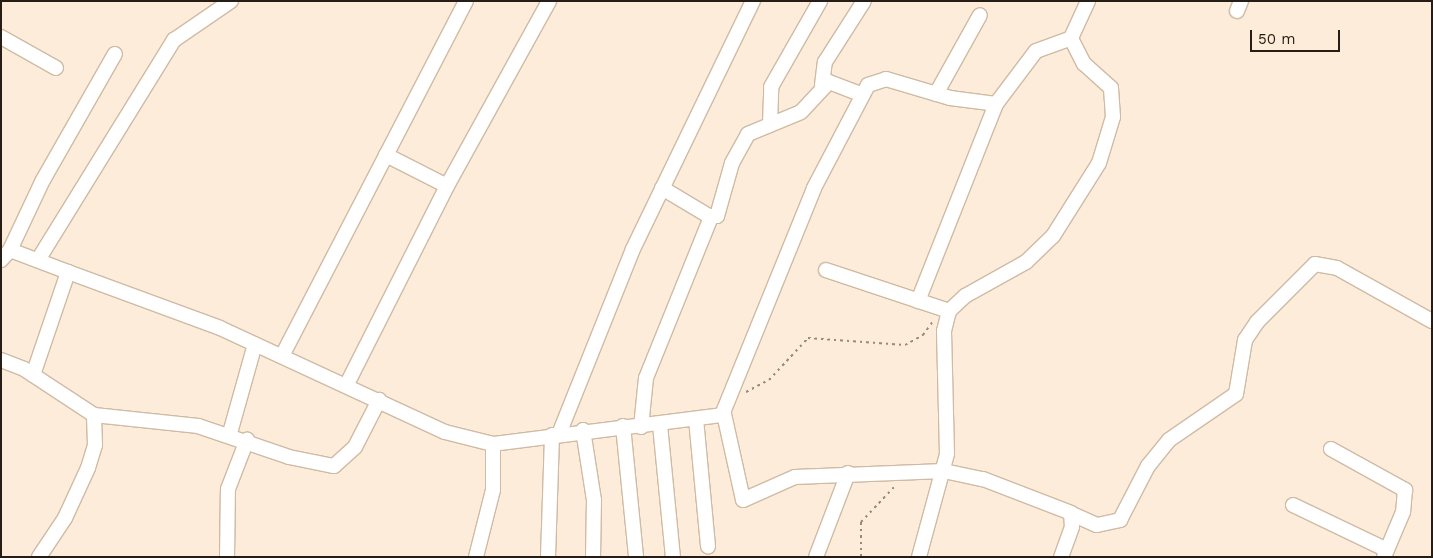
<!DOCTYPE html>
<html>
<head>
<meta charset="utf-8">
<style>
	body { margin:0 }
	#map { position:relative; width:1433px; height:558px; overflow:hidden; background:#fcecd9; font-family:"Work Sans",sans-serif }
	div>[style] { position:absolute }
	.path>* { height:2px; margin-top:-1px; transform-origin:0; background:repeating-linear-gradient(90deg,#968a7c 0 2.5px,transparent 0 6.5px) }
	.roads { filter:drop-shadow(1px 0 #cfbba4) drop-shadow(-1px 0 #cfbba4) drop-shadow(0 1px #cfbba4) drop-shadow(0 -1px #cfbba4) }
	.street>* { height:14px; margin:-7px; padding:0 7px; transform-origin:7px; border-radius:7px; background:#fff }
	span { translate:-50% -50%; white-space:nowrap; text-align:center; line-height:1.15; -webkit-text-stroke:5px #fcecd9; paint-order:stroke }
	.frame { position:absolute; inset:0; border:2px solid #261e16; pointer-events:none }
	.scale { position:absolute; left:1250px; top:30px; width:90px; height:22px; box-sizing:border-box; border:2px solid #261e16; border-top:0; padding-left:6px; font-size:15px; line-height:18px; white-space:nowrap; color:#261e16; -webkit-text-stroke:4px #fcecd9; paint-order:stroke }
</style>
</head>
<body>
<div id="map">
	<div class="path">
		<i style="left:746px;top:392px;width:26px;rotate:-28deg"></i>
		<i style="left:769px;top:380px;width:57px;rotate:-47.1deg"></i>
		<i style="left:808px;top:338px;width:97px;rotate:4.1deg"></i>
		<i style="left:905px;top:345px;width:21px;rotate:-29deg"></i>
		<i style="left:923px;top:335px;width:17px;rotate:-54deg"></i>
		<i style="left:861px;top:557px;width:35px;rotate:-90deg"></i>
		<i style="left:861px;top:522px;width:50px;rotate:-46.6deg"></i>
	</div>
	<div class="roads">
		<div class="street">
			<i style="left:1237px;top:11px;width:11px;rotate:-68deg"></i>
			<i style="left:1px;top:37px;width:63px;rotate:29.4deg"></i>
			<i style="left:822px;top:85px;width:23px;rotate:-83deg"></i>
			<i style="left:825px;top:62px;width:72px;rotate:-57.4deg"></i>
			<i style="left:936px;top:94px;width:90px;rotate:-60.9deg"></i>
			<i style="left:770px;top:124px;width:37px;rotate:-88deg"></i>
			<i style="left:771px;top:87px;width:99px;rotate:-60.3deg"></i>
			<i style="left:386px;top:155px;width:68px;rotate:26.9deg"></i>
			<i style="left:662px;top:188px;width:55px;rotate:30.8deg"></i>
			<i style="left:709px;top:216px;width:8px"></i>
			<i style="left:717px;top:216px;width:55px;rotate:-74.2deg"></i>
			<i style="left:732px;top:163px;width:33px;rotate:-61deg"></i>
			<i style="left:748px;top:134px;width:57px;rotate:-22.5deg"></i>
			<i style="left:801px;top:112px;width:41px;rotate:-47deg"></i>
			<i style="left:829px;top:82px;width:36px;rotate:21deg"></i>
			<i style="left:10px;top:250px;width:77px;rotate:-64.8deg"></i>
			<i style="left:43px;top:180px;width:145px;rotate:-60.3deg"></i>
			<i style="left:1px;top:260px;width:13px;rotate:-48deg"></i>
			<i style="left:10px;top:250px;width:62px;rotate:20.8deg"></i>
			<i style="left:38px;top:260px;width:259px;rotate:-58.3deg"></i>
			<i style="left:174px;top:40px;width:69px;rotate:-34.4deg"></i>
			<i style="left:826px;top:270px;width:130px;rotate:18.4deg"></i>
			<i style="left:918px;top:301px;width:212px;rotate:-68.4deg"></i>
			<i style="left:282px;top:356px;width:400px;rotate:-62.6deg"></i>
			<i style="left:1px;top:360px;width:25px;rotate:21deg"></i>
			<i style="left:24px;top:369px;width:84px;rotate:33.3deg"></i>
			<i style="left:94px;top:415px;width:105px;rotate:6deg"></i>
			<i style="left:198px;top:426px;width:96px;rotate:18.8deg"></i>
			<i style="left:289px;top:457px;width:46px;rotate:11.3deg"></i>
			<i style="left:334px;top:466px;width:28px;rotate:-42deg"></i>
			<i style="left:355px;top:447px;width:53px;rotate:-62.9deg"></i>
			<i style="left:33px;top:375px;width:109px;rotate:-71.2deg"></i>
			<i style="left:68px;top:272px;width:162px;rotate:20.2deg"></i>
			<i style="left:220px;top:328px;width:248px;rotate:24.8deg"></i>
			<i style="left:445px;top:432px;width:49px;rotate:14deg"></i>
			<i style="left:493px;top:444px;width:231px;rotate:-7.2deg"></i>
			<i style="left:722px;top:415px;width:245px;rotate:-67.9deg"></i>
			<i style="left:814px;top:188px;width:116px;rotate:-62.3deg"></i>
			<i style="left:868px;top:85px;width:19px;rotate:-18deg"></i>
			<i style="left:886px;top:79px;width:67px;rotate:16.5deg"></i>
			<i style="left:950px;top:98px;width:46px;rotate:7.4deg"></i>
			<i style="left:996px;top:104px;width:66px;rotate:-53deg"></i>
			<i style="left:1036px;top:51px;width:37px;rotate:-20deg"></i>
			<i style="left:347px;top:384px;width:222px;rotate:-63.2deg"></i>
			<i style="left:447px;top:186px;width:211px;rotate:-61.1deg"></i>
			<i style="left:724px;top:414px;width:88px;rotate:77.5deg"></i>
			<i style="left:743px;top:500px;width:57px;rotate:-23.9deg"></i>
			<i style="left:795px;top:477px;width:149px;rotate:-2.3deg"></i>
			<i style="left:944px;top:471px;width:40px;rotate:12deg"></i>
			<i style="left:983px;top:479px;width:94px;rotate:21.1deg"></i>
			<i style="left:1071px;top:513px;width:14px;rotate:86deg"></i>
			<i style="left:1072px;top:527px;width:32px;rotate:110deg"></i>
			<i style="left:696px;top:419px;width:128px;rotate:84.6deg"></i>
			<i style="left:660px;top:425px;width:133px;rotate:84.4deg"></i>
			<i style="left:623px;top:426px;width:132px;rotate:84.3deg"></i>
			<i style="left:641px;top:427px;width:49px;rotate:-84.2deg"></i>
			<i style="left:646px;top:378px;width:174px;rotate:-68deg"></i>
			<i style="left:583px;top:430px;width:71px;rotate:81.1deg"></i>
			<i style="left:594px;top:500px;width:57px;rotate:91deg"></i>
			<i style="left:230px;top:433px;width:92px;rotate:-74.3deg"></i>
			<i style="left:559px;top:434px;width:199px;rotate:-68.2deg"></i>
			<i style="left:633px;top:249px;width:276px;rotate:-64.2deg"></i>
			<i style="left:1331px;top:449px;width:85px;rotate:29deg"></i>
			<i style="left:1405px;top:490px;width:22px;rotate:95deg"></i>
			<i style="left:1403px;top:512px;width:49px;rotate:112.9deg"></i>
			<i style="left:1293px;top:505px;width:104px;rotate:25.6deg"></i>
			<i style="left:1072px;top:514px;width:27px;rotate:24deg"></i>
			<i style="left:1097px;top:525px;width:24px;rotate:-12deg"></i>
			<i style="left:1120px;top:520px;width:61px;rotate:-62.6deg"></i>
			<i style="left:1148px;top:466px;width:33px;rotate:-51deg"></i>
			<i style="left:1169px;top:440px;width:81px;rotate:-34.5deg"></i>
			<i style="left:1236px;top:394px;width:55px;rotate:-80.5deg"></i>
			<i style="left:1245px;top:340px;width:22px;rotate:-56deg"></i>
			<i style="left:1257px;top:322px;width:82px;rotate:-45deg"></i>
			<i style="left:1315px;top:264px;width:22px;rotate:10deg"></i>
			<i style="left:1337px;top:268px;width:109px;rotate:29.2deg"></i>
			<i style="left:39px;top:557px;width:47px;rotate:-56.3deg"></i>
			<i style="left:65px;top:518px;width:55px;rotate:-65.3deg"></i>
			<i style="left:88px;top:468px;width:24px;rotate:-73deg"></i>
			<i style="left:95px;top:445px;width:30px;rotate:-92deg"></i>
			<i style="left:227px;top:557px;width:68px;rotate:-89.2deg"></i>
			<i style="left:228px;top:489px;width:53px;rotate:-68.8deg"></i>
			<i style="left:476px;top:557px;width:69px;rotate:-75.8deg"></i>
			<i style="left:493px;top:490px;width:46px;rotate:-90deg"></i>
			<i style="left:548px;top:557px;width:122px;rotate:-88.1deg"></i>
			<i style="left:816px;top:557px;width:90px;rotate:-69.1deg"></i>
			<i style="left:919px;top:557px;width:107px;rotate:-74.8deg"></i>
			<i style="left:947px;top:454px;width:123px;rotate:-91.4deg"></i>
			<i style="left:944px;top:331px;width:21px;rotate:-76deg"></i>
			<i style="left:949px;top:311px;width:22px;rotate:-43deg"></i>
			<i style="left:965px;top:296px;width:70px;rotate:-29.1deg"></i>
			<i style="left:1026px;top:262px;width:37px;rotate:-44deg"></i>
			<i style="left:1053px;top:236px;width:86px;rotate:-57.8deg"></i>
			<i style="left:1099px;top:163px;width:48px;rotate:-73.1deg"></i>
			<i style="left:1113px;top:117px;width:29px;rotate:-94deg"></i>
			<i style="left:1111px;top:88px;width:36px;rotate:-138deg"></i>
			<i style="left:1084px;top:64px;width:29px;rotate:-117deg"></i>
			<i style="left:1071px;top:38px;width:41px;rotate:-65.3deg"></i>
		</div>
	</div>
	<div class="frame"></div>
	<div class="scale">50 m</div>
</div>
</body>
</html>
